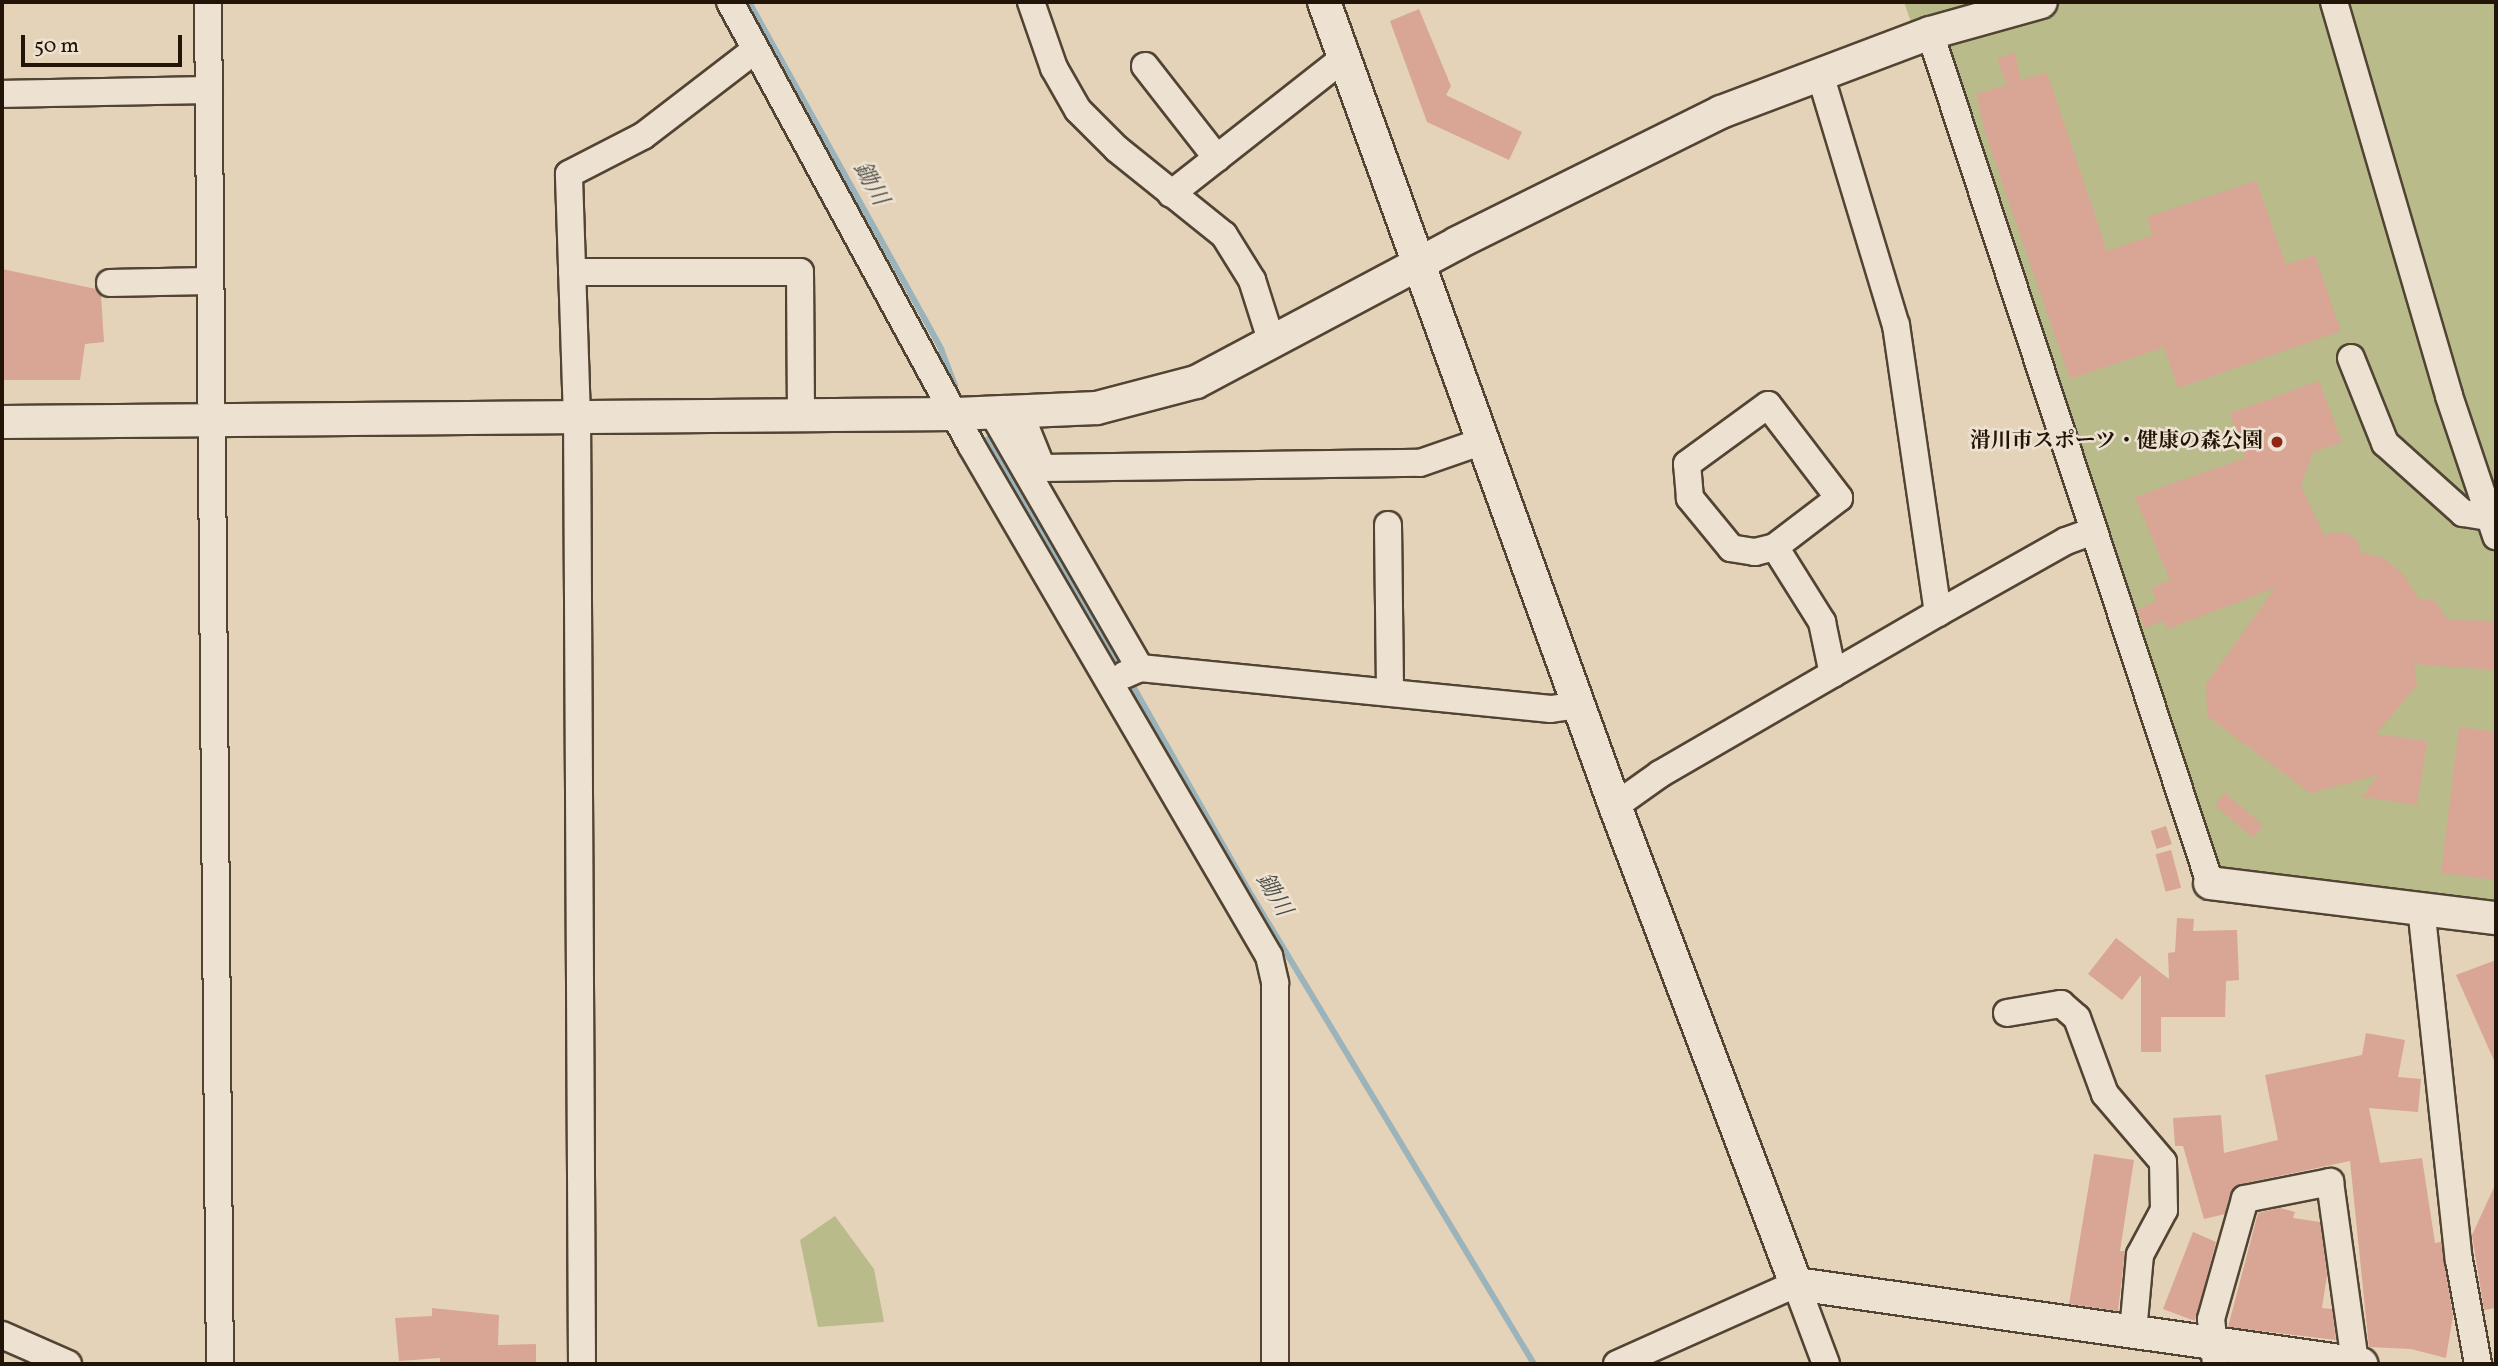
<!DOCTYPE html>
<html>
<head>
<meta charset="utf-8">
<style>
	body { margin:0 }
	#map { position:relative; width:2498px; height:1366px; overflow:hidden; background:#e4d3b9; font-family:Vollkorn,"Noto Serif JP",serif }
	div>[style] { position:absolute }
	.green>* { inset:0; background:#b9bb8b }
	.stream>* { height:6px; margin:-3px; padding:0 3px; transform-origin:3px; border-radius:3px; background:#9bb4bb }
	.building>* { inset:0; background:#d9a594; transform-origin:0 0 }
	.roads { filter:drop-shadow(2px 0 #524433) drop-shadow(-2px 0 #524433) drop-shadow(0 2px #524433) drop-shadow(0 -2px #524433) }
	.minor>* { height:26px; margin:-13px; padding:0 13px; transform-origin:13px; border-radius:13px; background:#ede2d2 }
	.tertiary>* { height:32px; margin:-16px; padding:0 16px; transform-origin:16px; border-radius:16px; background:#ede2d2 }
	.dots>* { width:19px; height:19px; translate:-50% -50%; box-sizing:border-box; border:4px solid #ede2d2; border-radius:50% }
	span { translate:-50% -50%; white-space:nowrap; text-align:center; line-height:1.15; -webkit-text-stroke:5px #ede2d2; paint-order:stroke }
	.poi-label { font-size:21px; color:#221406; font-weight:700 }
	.right { translate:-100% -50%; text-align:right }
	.water-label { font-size:23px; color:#4c4c45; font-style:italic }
	.frame { position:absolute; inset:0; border:4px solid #221406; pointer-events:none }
	.scale { position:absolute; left:21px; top:35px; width:161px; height:32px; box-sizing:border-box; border:4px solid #221406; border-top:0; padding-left:9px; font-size:21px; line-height:24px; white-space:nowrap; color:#221406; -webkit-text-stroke:5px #ede2d2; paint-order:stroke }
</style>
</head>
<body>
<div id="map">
	<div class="green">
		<i style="clip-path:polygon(1904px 2px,2496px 2px,2496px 914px,2210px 883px)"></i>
		<i style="clip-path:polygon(835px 1216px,874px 1269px,884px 1322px,818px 1327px,800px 1240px)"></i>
	</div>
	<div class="stream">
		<i style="left:749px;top:2px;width:397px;rotate:61deg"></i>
		<i style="left:941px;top:349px;width:39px;rotate:69deg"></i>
		<i style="left:988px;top:439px;width:268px;rotate:59.5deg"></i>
		<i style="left:1129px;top:679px;width:249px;rotate:60.5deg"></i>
		<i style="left:1252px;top:896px;width:546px;rotate:58.93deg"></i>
	</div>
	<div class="building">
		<i style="clip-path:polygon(1419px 9px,1451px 86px,1446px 95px,1522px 132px,1509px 160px,1427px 122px,1390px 21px)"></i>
		<i style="clip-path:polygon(2015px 53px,2021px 80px,2047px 73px,2107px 251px,2153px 235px,2147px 217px,2256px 181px,2286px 265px,2315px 255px,2341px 331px,2178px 388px,2164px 347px,2070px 379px,1985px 132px,1976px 94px,2007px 85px,1997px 58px)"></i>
		<i style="clip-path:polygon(2px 269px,96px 289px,101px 296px,104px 342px,85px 344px,80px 380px,2px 380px)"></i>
		<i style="clip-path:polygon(2319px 381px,2342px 442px,2313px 452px,2301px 486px,2324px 535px,2344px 532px,2358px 541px,2360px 552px,2383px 558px,2403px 574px,2420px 600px,2433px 599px,2448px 620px,2496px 621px,2496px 670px,2414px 664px,2417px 685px,2376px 734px,2427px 741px,2417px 805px,2362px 797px,2378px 775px,2310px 793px,2207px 716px,2206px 684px,2275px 588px,2167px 629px,2163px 620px,2145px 628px,2137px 610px,2156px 601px,2152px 588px,2170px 580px,2135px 497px,2245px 458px,2230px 413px)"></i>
		<i style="clip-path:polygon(2459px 727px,2496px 732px,2496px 880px,2441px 873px)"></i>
		<i style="left:2225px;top:793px;width:50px;height:16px;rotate:40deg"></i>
		<i style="left:2166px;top:826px;width:19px;height:16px;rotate:72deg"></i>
		<i style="left:2171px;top:850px;width:39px;height:16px;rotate:75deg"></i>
		<i style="clip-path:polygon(2177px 918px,2194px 919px,2193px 931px,2237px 930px,2239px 980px,2226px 981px,2225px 1017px,2161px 1017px,2161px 1052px,2141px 1052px,2141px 975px,2122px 1000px,2088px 974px,2116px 938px,2169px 979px,2168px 953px,2175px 952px)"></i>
		<i style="clip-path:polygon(2496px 960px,2496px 1065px,2456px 975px)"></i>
		<i style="clip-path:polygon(2366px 1033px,2405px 1040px,2398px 1077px,2421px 1079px,2418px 1112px,2369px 1108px,2380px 1163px,2422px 1158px,2435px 1243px,2441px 1242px,2453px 1316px,2446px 1358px,2411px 1349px,2369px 1347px,2350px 1161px,2241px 1184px,2230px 1194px,2225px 1214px,2204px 1219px,2183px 1146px,2175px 1146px,2173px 1118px,2221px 1115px,2224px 1153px,2278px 1140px,2265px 1075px,2362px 1055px)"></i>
		<i style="clip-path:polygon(2094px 1154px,2134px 1160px,2120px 1251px,2125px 1251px,2118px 1311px,2069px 1304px)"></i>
		<i style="clip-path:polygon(2496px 1183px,2496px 1308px,2484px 1310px,2472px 1235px)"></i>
		<i style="clip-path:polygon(2280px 1208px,2295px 1212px,2293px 1218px,2320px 1222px,2327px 1275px,2322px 1308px,2332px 1309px,2336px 1340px,2228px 1327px,2258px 1213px)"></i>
		<i style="clip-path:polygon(2193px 1232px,2216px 1242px,2195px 1321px,2163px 1309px)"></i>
		<i style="clip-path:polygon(432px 1308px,499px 1315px,498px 1345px,536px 1344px,536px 1364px,440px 1364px,440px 1358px,399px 1361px,395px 1318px,432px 1316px)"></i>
	</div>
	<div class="roads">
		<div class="minor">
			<i style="left:208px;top:2px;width:1362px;rotate:89.5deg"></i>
			<i style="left:730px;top:2px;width:504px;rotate:61.45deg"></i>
			<i style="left:971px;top:445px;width:592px;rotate:59.75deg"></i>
			<i style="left:1269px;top:956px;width:28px;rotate:77deg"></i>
			<i style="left:1275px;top:983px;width:381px;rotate:90deg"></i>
			<i style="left:1031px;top:2px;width:70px;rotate:70.8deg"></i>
			<i style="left:1054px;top:68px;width:48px;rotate:60.3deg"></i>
			<i style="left:1078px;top:110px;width:55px;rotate:45deg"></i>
			<i style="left:1117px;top:149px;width:137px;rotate:38.8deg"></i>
			<i style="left:1224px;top:235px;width:53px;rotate:58.1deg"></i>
			<i style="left:1252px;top:280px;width:66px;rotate:72.4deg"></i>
			<i style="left:2334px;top:2px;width:410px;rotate:73.7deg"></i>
			<i style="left:2449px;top:396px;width:148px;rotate:71.4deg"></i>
			<i style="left:1930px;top:33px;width:895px;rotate:71.77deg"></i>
			<i style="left:1145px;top:66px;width:117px;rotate:52deg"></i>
			<i style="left:1820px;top:74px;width:262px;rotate:73.2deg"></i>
			<i style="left:1896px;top:325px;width:291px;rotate:81.7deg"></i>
			<i style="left:1938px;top:613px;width:147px;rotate:-29.4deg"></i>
			<i style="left:2066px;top:541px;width:27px;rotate:-20deg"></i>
			<i style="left:2px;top:94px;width:207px;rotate:-1.1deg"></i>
			<i style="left:1171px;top:194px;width:220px;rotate:-38.2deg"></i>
			<i style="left:572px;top:272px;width:228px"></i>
			<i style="left:800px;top:272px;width:144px;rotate:89.6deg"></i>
			<i style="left:110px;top:283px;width:99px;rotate:-1.2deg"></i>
			<i style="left:2351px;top:358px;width:92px;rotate:68.2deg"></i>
			<i style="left:2385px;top:443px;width:105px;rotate:41.9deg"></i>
			<i style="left:2463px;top:513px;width:33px;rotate:9deg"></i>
			<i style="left:1019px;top:411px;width:61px;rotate:68deg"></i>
			<i style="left:1042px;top:468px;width:378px;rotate:-0.8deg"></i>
			<i style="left:1420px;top:463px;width:67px;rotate:-19.2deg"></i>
			<i style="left:992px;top:412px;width:296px;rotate:60deg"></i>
			<i style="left:1140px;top:668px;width:17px;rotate:156deg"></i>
			<i style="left:1388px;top:525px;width:167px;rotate:89.3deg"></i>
			<i style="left:1775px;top:547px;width:21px;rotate:166deg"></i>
			<i style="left:1755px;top:552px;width:24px;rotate:-171deg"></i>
			<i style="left:1731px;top:548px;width:65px;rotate:-129.4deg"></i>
			<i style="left:1690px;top:498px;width:34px;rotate:-95deg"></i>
			<i style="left:1687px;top:464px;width:100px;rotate:-36.1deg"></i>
			<i style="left:1768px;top:405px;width:117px;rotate:52.6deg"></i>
			<i style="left:1839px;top:498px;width:81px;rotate:142.6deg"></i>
			<i style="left:1775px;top:547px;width:89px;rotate:57.9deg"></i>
			<i style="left:1822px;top:622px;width:53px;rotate:78.1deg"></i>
			<i style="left:1140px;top:668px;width:413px;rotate:5.7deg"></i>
			<i style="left:1551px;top:709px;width:27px;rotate:-8deg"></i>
			<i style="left:1615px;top:806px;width:55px;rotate:-35.4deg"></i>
			<i style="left:1660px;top:774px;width:321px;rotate:-30.1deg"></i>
			<i style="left:2421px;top:907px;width:355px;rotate:83.9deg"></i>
			<i style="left:2459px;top:1260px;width:106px;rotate:79.6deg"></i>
			<i style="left:2007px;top:1013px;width:55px;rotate:-9.5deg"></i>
			<i style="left:2061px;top:1004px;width:21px;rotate:41deg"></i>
			<i style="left:2077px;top:1018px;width:81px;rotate:69.8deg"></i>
			<i style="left:2105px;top:1094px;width:89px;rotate:49.5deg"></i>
			<i style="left:2163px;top:1162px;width:48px;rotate:88.8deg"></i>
			<i style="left:2164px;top:1210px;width:51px;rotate:118.1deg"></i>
			<i style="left:2140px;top:1255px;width:77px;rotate:95.2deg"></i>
			<i style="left:2px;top:1335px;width:72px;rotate:23.7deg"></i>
			<i style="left:582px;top:1364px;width:946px;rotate:-90.3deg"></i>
			<i style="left:577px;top:418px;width:244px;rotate:-91.9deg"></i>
			<i style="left:569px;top:174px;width:83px;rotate:-27.2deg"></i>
			<i style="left:643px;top:136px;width:141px;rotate:-37.5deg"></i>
			<i style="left:1617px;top:1364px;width:196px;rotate:-24.1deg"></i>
			<i style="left:1796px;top:1284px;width:85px;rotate:69.4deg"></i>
			<i style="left:2216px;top:1364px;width:45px;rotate:-96.3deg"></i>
			<i style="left:2211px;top:1319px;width:125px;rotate:-74.2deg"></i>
			<i style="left:2245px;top:1199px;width:87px;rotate:-11.3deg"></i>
			<i style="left:2330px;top:1182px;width:183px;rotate:82.1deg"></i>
		</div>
		<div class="tertiary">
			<i style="left:1324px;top:2px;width:855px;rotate:70.1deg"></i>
			<i style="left:1615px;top:806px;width:511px;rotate:69.26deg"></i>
			<i style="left:1796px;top:1284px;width:571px;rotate:8.06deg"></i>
			<i style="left:2px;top:422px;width:955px;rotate:-0.48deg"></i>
			<i style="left:957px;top:414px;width:140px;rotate:-2.5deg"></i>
			<i style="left:1097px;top:408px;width:102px;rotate:-14.7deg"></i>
			<i style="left:1196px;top:382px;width:296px;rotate:-28deg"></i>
			<i style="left:1457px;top:243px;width:295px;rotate:-26.4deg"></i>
			<i style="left:1721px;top:112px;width:223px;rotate:-20.7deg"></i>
			<i style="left:1930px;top:33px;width:115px;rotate:-15.6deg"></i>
			<i style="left:2210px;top:883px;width:288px;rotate:7deg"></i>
		</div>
	</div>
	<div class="dots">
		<i style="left:2277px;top:442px;background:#8f2418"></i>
	</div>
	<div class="poi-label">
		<span class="right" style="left:2263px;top:442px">滑川市スポーツ・健康の森公園</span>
	</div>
	<div class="water-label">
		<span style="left:870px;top:184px;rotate:61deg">鋤川</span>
		<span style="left:1273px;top:895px;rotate:59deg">鋤川</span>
	</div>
	<div class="frame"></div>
	<div class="scale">50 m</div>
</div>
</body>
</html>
